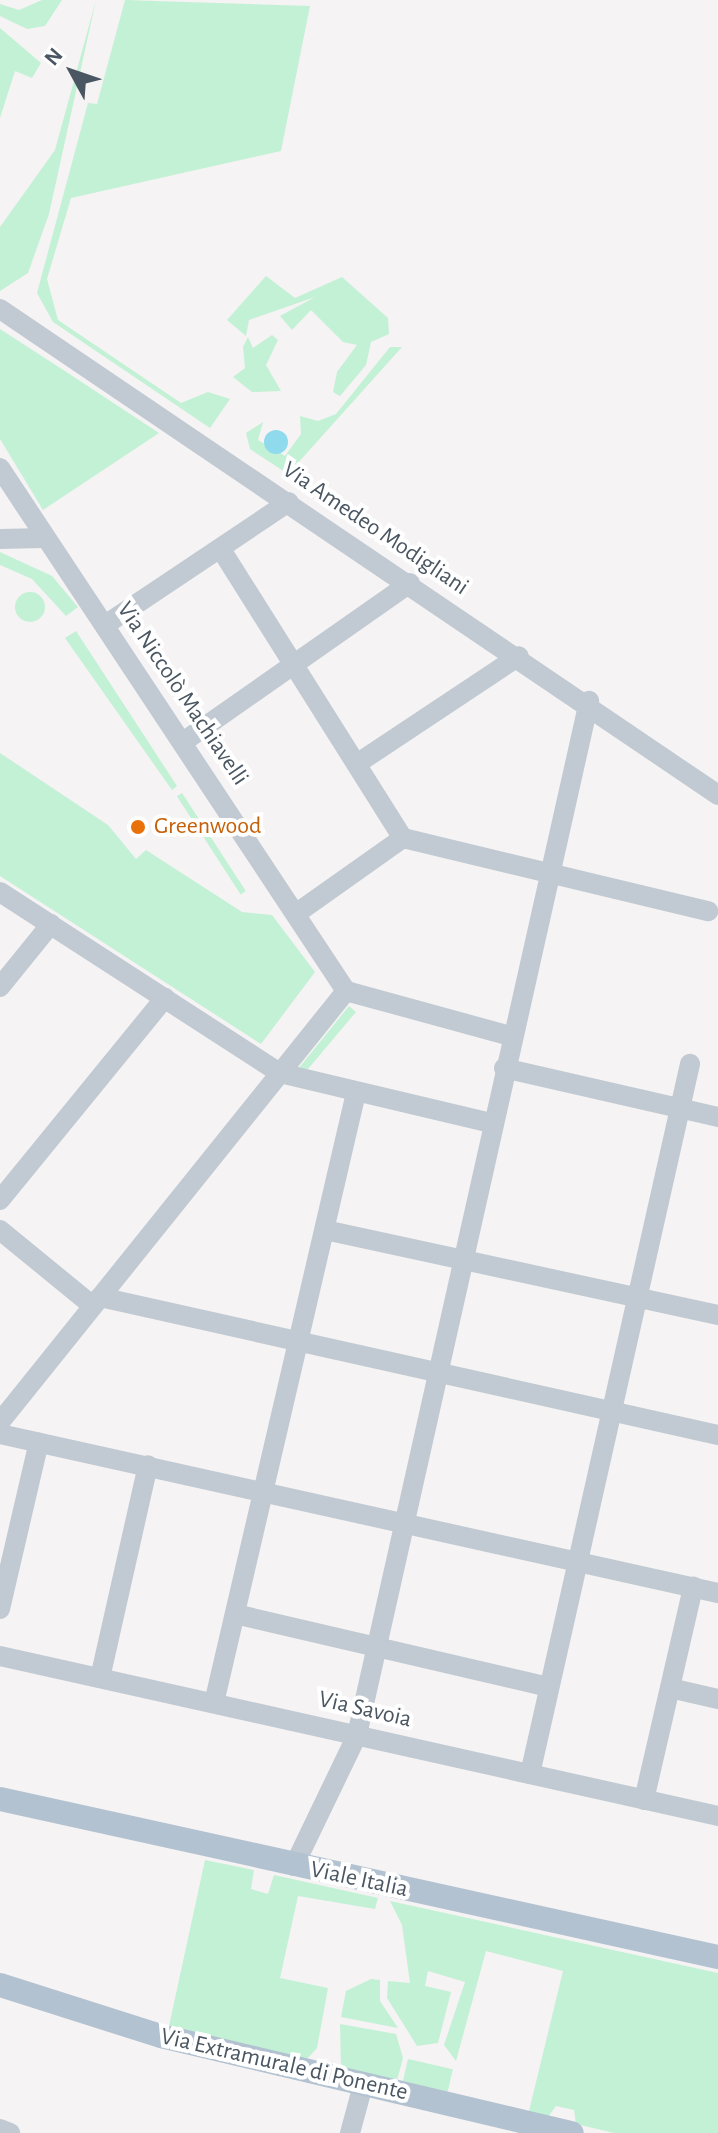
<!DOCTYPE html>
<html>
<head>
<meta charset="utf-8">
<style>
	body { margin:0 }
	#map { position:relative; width:718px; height:2133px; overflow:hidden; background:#f5f3f3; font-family:"Alegreya Sans",sans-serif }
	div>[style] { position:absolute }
	.green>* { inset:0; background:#c3f1d5; transform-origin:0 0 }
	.round { border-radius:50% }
	.water>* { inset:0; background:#90daee }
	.minor>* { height:20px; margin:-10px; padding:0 10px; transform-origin:10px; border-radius:10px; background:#c1cad2 }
	.major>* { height:24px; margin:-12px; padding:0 12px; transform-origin:12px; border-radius:12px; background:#b3c2d1 }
	.dots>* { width:22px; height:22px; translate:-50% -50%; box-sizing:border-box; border:4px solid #fff; border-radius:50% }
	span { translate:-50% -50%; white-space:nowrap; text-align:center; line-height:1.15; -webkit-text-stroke:8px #fff; paint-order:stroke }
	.street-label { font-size:24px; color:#4a5661 }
	.food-label { font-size:24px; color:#c56008 }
	.left { translate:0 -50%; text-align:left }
	.north { position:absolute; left:32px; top:32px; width:80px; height:80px; -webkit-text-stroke:6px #fff; paint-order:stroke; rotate:310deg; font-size:22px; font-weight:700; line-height:32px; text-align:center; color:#4a5661 }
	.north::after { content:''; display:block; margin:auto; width:28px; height:36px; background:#4a5661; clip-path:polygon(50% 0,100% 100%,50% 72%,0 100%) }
</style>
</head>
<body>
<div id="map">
	<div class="green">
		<i style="clip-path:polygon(42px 0,62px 0,45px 26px,27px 29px,0 16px,0 4px,19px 10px)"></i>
		<i style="clip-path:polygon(96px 0,49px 214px,28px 273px,0 291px,0 227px,55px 150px)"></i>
		<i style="clip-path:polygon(125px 0,310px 6px,281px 151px,71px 198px,47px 279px,58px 320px,181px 403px,208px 392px,230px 399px,210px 428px,53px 322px,37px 293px,88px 103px,97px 104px)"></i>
		<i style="clip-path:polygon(0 28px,41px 63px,32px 78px,15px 71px,0 118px)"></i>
		<i style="clip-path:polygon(266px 276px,295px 298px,342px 277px,388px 318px,389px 334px,371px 342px,366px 365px,340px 396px,333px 392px,337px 372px,357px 345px,343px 342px,311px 310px,292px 330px,280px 316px,315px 297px,249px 320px,246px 336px,227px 320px)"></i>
		<i style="clip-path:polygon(0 329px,71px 375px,159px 433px,43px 510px,0 439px)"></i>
		<i style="clip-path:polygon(272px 335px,278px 340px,266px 365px,281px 391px,252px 392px,233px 377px,245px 368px,243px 347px,248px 337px,253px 348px)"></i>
		<i style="clip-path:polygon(390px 347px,402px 347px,288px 474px,250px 449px,246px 433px,263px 422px,258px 440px,285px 456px,301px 434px,300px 416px,318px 421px,336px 414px)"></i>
		<i style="clip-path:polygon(0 552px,52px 576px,78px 607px,66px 616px,32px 579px,0 565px)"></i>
		<i class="round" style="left:15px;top:592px;width:30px;height:30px"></i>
		<i style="clip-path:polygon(76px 631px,177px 786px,172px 790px,65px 638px)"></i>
		<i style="clip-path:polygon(0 753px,108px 825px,136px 859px,146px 850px,242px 912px,272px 915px,315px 972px,261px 1044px,0 876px)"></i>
		<i style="left:182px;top:793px;width:117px;height:6px;rotate:57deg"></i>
		<i style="clip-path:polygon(349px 1006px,356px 1012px,308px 1069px,298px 1069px)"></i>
		<i style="clip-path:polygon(205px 1860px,254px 1870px,251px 1889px,268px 1894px,274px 1875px,378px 1898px,375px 1909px,298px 1896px,280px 1978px,328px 1988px,317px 2048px,306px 2060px,169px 2026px)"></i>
		<i style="clip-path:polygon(390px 1901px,718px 1973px,718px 2133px,614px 2133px,576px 2124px,574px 2110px,556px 2106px,548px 2117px,529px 2111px,563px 1971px,486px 1951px,456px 2061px,444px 2045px,465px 1982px,428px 1971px,425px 1986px,451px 1992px,438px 2043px,417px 2046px,387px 1998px,388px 1981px,410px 1983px,402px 1925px)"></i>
		<i style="clip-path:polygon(371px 1979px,380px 1980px,380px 2001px,398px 2028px,341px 2017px,346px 1991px)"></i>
		<i style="clip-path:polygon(340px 2024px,396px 2034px,403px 2058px,397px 2080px,341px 2068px)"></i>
		<i style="left:408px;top:2059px;width:46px;height:23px;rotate:13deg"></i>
	</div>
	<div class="water">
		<i class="round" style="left:264px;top:430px;width:24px;height:24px"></i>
	</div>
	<div class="minor">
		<i style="left:0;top:309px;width:867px;rotate:34.09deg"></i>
		<i style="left:0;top:468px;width:627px;rotate:56.51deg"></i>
		<i style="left:0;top:539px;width:43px;rotate:-1.3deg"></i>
		<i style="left:222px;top:551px;width:339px;rotate:57.8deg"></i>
		<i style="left:403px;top:838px;width:314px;rotate:13.5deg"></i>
		<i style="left:105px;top:625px;width:221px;rotate:-33.8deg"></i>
		<i style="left:183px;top:742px;width:277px;rotate:-35deg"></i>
		<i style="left:358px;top:763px;width:193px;rotate:-33.6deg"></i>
		<i style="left:0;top:892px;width:333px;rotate:32.9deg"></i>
		<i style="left:280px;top:1073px;width:218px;rotate:13.3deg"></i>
		<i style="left:297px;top:913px;width:130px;rotate:-35.3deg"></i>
		<i style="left:0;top:987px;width:81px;rotate:-51deg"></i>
		<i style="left:346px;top:991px;width:171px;rotate:15.3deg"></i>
		<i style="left:504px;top:1068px;width:220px;rotate:12.9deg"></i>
		<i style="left:0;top:1200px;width:261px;rotate:-50.8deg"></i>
		<i style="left:0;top:1230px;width:120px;rotate:39.3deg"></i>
		<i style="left:325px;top:1230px;width:402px;rotate:12.2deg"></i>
		<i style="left:100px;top:1297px;width:633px;rotate:12.59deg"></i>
		<i style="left:0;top:1422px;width:553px;rotate:-51.24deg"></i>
		<i style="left:0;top:1434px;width:735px;rotate:12.49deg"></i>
		<i style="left:0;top:1609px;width:171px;rotate:-76.9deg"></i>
		<i style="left:235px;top:1614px;width:321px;rotate:13.1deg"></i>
		<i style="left:0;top:1656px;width:736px;rotate:12.56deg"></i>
		<i style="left:100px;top:1678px;width:218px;rotate:-77.3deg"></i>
		<i style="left:670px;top:1688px;width:49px;rotate:12.9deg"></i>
		<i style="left:214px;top:1703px;width:626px;rotate:-76.9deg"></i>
		<i style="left:530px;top:1774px;width:728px;rotate:-77.3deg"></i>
		<i style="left:644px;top:1800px;width:219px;rotate:-77deg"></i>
		<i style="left:294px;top:1866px;width:145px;rotate:-64.3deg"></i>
		<i style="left:357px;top:1735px;width:1060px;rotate:-77.35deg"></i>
		<i style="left:0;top:2129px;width:11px;rotate:22deg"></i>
		<i style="left:350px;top:2133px;width:50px;rotate:-74.8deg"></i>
	</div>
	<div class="major">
		<i style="left:0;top:1799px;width:735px;rotate:12.41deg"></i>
		<i style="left:0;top:1985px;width:169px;rotate:17.6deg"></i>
		<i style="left:161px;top:2036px;width:422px;rotate:13.3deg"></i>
	</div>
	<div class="dots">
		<i style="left:138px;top:827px;background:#e8710a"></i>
	</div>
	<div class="street-label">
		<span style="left:375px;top:529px;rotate:34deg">Via Amedeo Modigliani</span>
		<span style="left:182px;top:694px;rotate:56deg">Via Niccolò Machiavelli</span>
		<span style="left:365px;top:1710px;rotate:13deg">Via Savoia</span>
		<span style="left:359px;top:1880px;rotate:12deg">Viale Italia</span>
		<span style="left:284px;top:2065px;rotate:13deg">Via Extramurale di Ponente</span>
	</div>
	<div class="food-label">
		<span class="left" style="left:154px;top:827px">Greenwood</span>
	</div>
	<div class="north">N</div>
</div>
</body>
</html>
